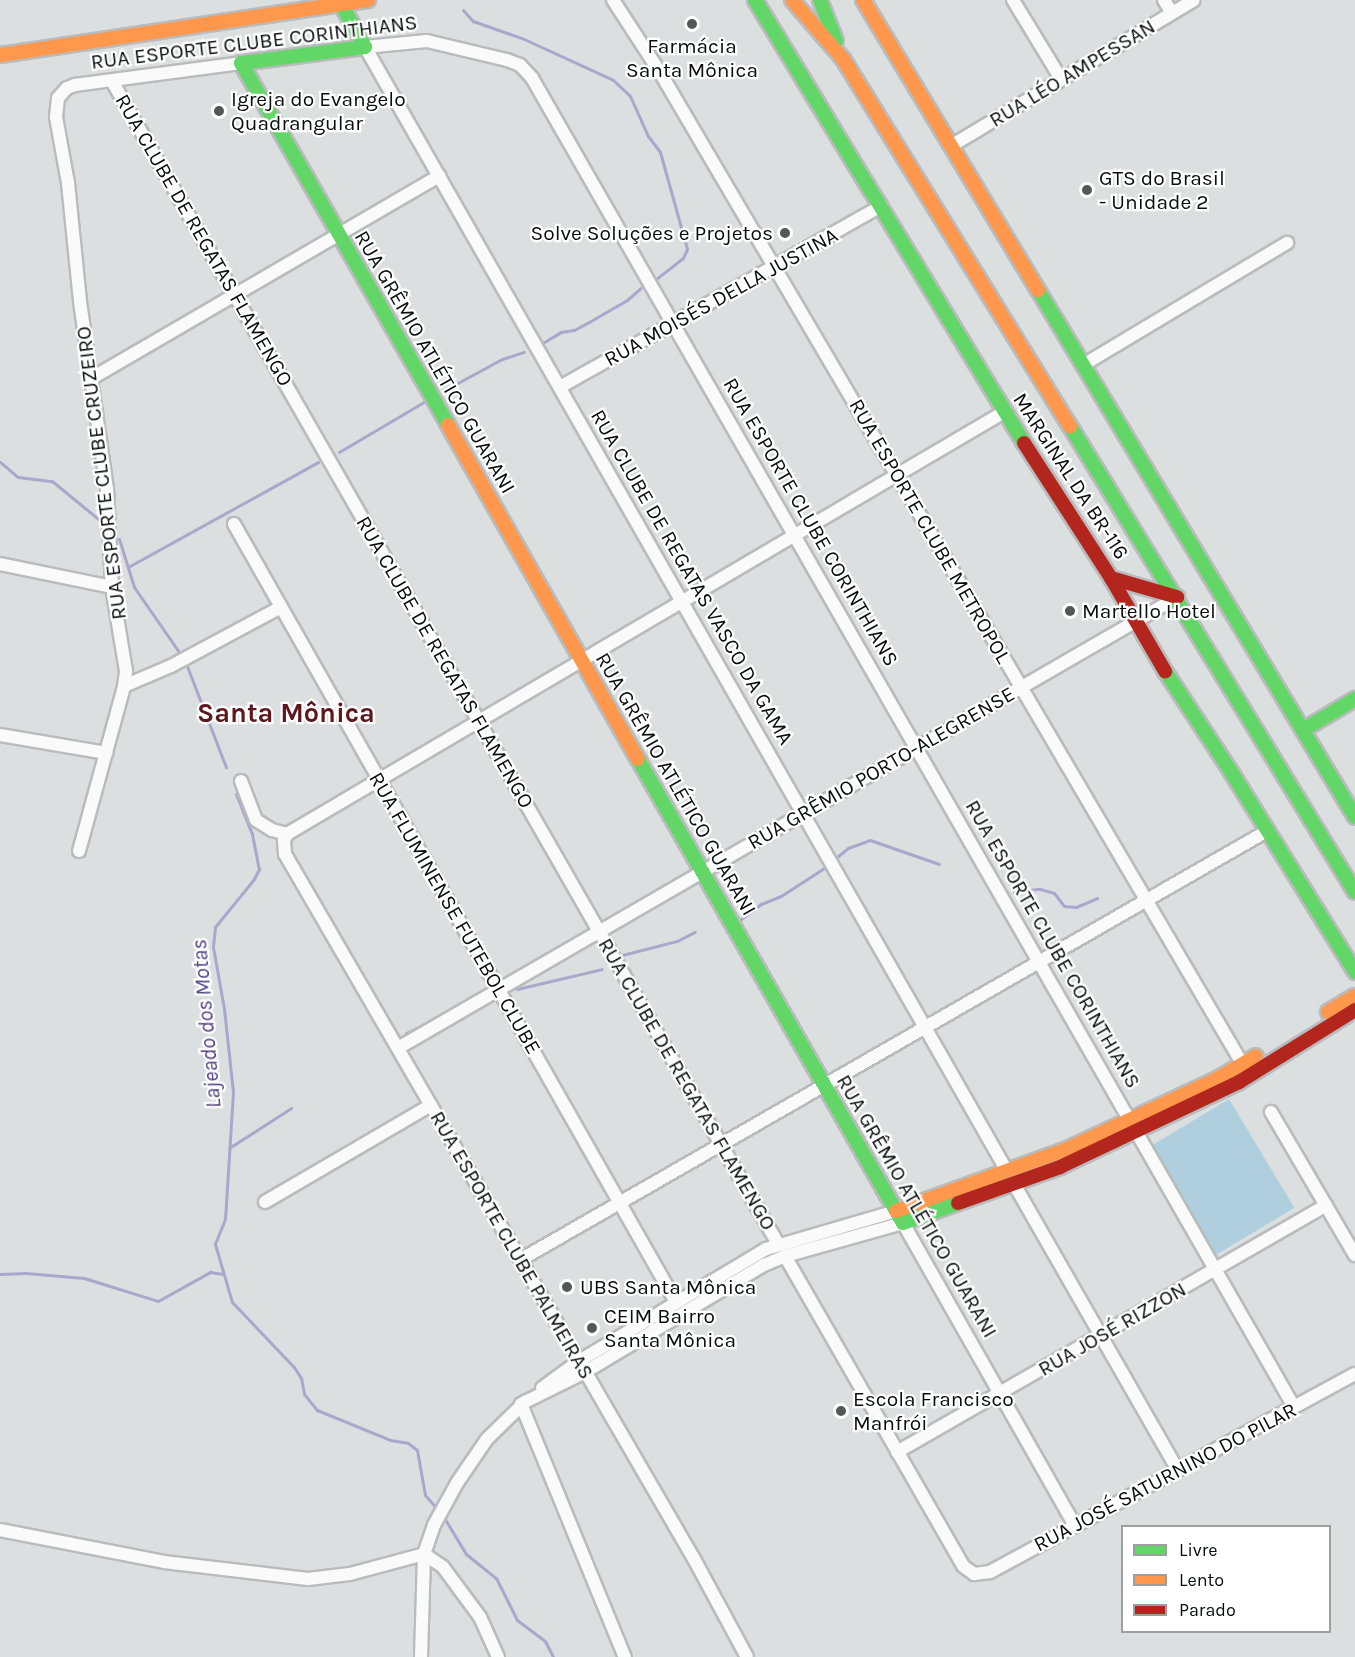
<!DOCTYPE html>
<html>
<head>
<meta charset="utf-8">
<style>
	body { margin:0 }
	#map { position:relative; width:1355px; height:1657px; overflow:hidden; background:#dcdfe0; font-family:Karla,sans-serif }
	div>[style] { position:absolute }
	.green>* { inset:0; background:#afcfdf; transform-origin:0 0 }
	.stream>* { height:3px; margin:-1.5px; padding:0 1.5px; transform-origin:1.5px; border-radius:1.5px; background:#aba6cb }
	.roads { filter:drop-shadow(2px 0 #b9bbbc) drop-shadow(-2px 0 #b9bbbc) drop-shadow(0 2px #b9bbbc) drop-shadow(0 -2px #b9bbbc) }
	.street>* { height:12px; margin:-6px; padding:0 6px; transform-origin:6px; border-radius:6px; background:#fafafa }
	.fast>* { height:14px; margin:-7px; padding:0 7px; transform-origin:7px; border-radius:7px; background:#63d668 }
	.slow>* { height:14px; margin:-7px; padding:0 7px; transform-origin:7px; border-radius:7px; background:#ff974d }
	.jam>* { height:14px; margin:-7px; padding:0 7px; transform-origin:7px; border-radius:7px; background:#b3261e }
	.dots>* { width:16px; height:16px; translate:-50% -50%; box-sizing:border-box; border:3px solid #fff; border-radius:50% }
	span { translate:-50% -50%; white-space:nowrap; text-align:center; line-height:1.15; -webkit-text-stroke:4.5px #fff; paint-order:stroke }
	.street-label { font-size:21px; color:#0a0c0d }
	.poi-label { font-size:21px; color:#0a0c0d }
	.left { translate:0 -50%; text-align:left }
	.right { translate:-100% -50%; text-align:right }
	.water-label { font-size:22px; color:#504283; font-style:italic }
	.district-label { font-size:27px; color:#5d181d; font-weight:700 }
	.legend { position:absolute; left:1121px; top:1525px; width:210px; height:108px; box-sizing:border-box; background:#fff; border:2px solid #9d9e9e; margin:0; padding:8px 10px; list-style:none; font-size:18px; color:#0a0c0d }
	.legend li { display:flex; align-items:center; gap:12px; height:30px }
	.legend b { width:30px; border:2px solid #9d9e9e }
</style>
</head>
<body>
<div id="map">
	<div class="green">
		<i style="left:1229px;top:1099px;width:127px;height:94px;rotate:59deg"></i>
	</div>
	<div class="stream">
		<i style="left:463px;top:10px;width:15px;rotate:48deg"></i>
		<i style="left:473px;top:21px;width:54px;rotate:19.4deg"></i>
		<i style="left:524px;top:39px;width:98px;rotate:24.7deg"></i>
		<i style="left:613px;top:80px;width:23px;rotate:43deg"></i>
		<i style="left:630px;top:96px;width:44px;rotate:65.8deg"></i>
		<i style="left:648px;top:136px;width:20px;rotate:53deg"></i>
		<i style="left:660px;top:152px;width:101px;rotate:74.4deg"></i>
		<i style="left:687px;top:249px;width:10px;rotate:114deg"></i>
		<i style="left:683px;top:258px;width:34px;rotate:142deg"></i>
		<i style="left:541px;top:344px;width:23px;rotate:-31deg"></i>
		<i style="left:561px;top:332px;width:13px;rotate:-9deg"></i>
		<i style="left:574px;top:330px;width:17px;rotate:-28deg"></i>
		<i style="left:589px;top:322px;width:44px;rotate:-30.1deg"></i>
		<i style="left:627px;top:300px;width:18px;rotate:-41deg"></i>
		<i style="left:443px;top:391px;width:67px;rotate:-28.5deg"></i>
		<i style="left:502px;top:359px;width:23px;rotate:-18deg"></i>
		<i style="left:339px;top:452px;width:99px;rotate:-30.5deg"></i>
		<i style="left:0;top:462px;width:23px;rotate:40deg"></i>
		<i style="left:18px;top:477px;width:34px;rotate:7deg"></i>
		<i style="left:52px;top:481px;width:65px;rotate:39.4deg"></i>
		<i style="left:119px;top:539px;width:50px;rotate:72.6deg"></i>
		<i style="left:134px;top:587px;width:83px;rotate:55.3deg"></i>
		<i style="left:128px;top:567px;width:217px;rotate:-28.9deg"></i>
		<i style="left:185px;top:661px;width:114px;rotate:68.9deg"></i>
		<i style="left:236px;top:794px;width:43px;rotate:68.2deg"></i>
		<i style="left:252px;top:834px;width:36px;rotate:79deg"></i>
		<i style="left:259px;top:869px;width:11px;rotate:117deg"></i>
		<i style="left:254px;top:879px;width:62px;rotate:129.1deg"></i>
		<i style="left:215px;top:927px;width:20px;rotate:96deg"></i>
		<i style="left:213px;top:947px;width:63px;rotate:79.9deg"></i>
		<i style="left:224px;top:1009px;width:83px;rotate:83.8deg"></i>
		<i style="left:233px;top:1092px;width:127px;rotate:93.6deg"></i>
		<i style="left:225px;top:1219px;width:27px;rotate:112deg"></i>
		<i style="left:215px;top:1244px;width:60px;rotate:73.7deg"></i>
		<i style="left:232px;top:1302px;width:90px;rotate:46.4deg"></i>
		<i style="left:294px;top:1367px;width:13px;rotate:58deg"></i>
		<i style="left:301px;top:1378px;width:16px;rotate:79deg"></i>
		<i style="left:304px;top:1394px;width:21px;rotate:51deg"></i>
		<i style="left:317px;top:1410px;width:79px;rotate:22.3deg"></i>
		<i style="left:390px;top:1440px;width:18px;rotate:9deg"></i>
		<i style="left:408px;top:1443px;width:11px;rotate:38deg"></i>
		<i style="left:417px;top:1450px;width:46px;rotate:79.9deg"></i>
		<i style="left:425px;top:1495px;width:21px;rotate:49deg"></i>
		<i style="left:837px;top:857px;width:14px;rotate:-39deg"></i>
		<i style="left:848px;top:848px;width:23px;rotate:-20deg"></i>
		<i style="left:870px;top:840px;width:73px;rotate:19.2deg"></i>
		<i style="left:1014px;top:892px;width:26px;rotate:-7deg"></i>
		<i style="left:1040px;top:889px;width:15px;rotate:16deg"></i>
		<i style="left:1054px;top:893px;width:16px;rotate:52deg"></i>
		<i style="left:1064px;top:906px;width:12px;rotate:5deg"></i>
		<i style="left:1076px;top:907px;width:23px;rotate:-23deg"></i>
		<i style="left:741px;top:919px;width:25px;rotate:-37deg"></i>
		<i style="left:761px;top:904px;width:22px;rotate:-22deg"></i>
		<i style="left:781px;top:896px;width:51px;rotate:-33.1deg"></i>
		<i style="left:622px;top:955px;width:57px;rotate:-14.3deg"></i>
		<i style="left:677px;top:941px;width:20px;rotate:-27deg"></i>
		<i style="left:517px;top:989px;width:87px;rotate:-13.2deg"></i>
		<i style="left:406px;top:1033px;width:35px;rotate:-25deg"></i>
		<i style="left:229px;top:1148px;width:74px;rotate:-32.8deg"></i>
		<i style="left:0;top:1274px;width:26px;rotate:-2deg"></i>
		<i style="left:26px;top:1273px;width:58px;rotate:4.9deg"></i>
		<i style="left:84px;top:1278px;width:77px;rotate:17.3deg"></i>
		<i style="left:158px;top:1301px;width:60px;rotate:-29.1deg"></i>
		<i style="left:210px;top:1272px;width:13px;rotate:9deg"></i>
		<i style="left:443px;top:1516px;width:44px;rotate:58.8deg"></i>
		<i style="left:466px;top:1554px;width:38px;rotate:39deg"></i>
		<i style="left:496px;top:1578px;width:47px;rotate:63.4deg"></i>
		<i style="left:517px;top:1620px;width:35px;rotate:37deg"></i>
		<i style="left:545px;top:1641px;width:18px;rotate:63deg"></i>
	</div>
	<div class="roads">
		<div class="street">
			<i style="left:613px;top:0;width:88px;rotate:57deg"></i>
			<i style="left:661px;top:74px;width:1149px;rotate:59.57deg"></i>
			<i style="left:1013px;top:0;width:92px;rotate:58.7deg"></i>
			<i style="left:1164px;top:0;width:15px;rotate:58deg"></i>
			<i style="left:112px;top:81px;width:1340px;rotate:60.2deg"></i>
			<i style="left:951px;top:146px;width:283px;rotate:-31deg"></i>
			<i style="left:1083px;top:365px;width:238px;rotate:-30.9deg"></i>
			<i style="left:92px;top:378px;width:402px;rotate:-30.2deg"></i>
			<i style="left:560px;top:387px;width:369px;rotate:-29.4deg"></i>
			<i style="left:234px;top:524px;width:895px;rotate:60.4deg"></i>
			<i style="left:0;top:564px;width:114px;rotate:11.6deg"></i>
			<i style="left:124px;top:686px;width:51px;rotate:-23.1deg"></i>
			<i style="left:171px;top:666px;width:125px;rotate:-28.2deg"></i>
			<i style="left:0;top:735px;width:108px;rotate:9.6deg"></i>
			<i style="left:241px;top:781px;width:42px;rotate:69deg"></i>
			<i style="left:256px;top:820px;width:19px;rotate:32deg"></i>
			<i style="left:272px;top:830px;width:16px;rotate:15deg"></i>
			<i style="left:287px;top:834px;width:7px;rotate:117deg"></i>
			<i style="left:284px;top:840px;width:14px;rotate:86deg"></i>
			<i style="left:285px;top:854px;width:815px;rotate:59.88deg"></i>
			<i style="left:694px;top:1559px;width:111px;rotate:61.6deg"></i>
			<i style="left:287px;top:834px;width:832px;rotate:-30.48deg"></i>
			<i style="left:79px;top:851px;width:171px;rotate:-74.7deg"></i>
			<i style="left:124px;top:686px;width:15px;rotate:-82deg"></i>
			<i style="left:126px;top:671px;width:85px;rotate:-99.5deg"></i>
			<i style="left:112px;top:587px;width:98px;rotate:-92.9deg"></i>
			<i style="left:107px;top:489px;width:190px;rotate:-98.2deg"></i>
			<i style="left:80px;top:301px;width:119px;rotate:-95.8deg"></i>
			<i style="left:68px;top:183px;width:67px;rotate:-100.3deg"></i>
			<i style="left:56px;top:117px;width:19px;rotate:-84deg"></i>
			<i style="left:58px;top:98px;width:13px;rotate:-48deg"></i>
			<i style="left:67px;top:88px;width:9px;rotate:-21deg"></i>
			<i style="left:75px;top:85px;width:167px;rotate:-7.5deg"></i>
			<i style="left:398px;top:1048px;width:899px;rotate:-30.05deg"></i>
			<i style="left:1271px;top:1112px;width:166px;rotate:59.6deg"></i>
			<i style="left:1007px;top:1171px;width:1294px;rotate:-119.73deg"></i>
			<i style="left:365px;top:47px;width:62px;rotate:-5.5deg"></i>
			<i style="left:427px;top:41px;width:82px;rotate:13.4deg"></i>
			<i style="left:507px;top:60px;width:14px;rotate:21deg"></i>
			<i style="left:520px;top:65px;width:18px;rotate:47deg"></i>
			<i style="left:532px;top:78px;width:1532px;rotate:60.17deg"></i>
			<i style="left:1014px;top:1184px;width:330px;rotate:60.2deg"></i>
			<i style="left:265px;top:1202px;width:192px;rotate:-30.3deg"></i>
			<i style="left:785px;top:1256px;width:357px;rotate:60.1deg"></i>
			<i style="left:963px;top:1566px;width:14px;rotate:36deg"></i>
			<i style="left:974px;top:1574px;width:16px;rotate:-7deg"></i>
			<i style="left:990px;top:1572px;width:415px;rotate:-28.5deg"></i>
			<i style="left:520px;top:1260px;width:861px;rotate:-29.87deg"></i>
			<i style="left:542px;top:1388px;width:46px;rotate:-36.1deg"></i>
			<i style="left:579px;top:1361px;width:218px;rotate:-30.9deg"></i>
			<i style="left:766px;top:1249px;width:135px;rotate:-16.3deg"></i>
			<i style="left:521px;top:1404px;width:72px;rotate:-26.6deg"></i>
			<i style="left:585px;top:1372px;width:209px;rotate:-30.9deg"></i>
			<i style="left:764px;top:1265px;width:23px;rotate:-23deg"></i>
			<i style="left:785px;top:1256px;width:123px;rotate:-15.6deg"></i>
			<i style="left:903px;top:1223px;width:348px;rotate:60.4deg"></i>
			<i style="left:521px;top:1404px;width:274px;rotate:67.7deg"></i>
			<i style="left:897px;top:1452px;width:495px;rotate:-29.9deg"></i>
			<i style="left:0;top:1530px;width:167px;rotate:11deg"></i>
			<i style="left:164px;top:1562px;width:145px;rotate:6.7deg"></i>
			<i style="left:308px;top:1579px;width:42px;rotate:-6.8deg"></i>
			<i style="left:350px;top:1574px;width:77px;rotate:-15.1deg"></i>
			<i style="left:424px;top:1554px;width:23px;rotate:34deg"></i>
			<i style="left:443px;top:1567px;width:62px;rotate:53.5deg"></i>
			<i style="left:480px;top:1617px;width:44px;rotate:65.8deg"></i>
			<i style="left:421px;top:1657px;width:103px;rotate:-88.3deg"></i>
			<i style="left:424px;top:1554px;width:31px;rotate:-71deg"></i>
			<i style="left:434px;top:1525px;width:48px;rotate:-61.3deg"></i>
			<i style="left:457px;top:1483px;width:53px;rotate:-55.7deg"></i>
			<i style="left:487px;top:1439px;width:54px;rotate:-44.3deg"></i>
		</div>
		<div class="fast">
			<i style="left:755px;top:0;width:518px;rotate:58.73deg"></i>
			<i style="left:820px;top:0;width:44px;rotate:68.7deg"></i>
			<i style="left:341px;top:4px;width:49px;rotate:60.8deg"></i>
			<i style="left:365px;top:47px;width:125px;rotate:172.6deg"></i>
			<i style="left:241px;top:63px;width:417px;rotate:60.2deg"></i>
			<i style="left:1038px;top:290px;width:615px;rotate:58.97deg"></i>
			<i style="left:1070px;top:426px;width:546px;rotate:58.55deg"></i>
			<i style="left:1165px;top:671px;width:124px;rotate:56.8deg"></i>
			<i style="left:1233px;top:775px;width:232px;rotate:58.2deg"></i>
			<i style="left:1303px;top:730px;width:61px;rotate:-30.8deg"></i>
			<i style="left:638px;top:759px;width:534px;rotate:60.27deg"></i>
			<i style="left:903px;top:1223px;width:59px;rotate:-20deg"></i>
		</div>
		<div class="slow">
			<i style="left:792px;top:0;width:78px;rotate:49.2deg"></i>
			<i style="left:843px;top:59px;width:432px;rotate:58.3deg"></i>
			<i style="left:863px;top:0;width:339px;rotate:58.9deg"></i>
			<i style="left:0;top:55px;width:372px;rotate:-8.5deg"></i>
			<i style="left:448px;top:425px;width:384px;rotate:60.4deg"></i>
			<i style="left:1328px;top:1012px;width:31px;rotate:-31deg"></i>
			<i style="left:896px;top:1211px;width:182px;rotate:-19.9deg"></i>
			<i style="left:1067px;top:1149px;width:166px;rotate:-25deg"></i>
			<i style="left:1217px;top:1079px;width:45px;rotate:-30.5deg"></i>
		</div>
		<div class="jam">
			<i style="left:1024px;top:443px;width:161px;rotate:57.2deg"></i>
			<i style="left:1111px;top:578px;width:108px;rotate:59.9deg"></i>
			<i style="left:1111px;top:578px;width:69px;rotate:16.1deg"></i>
			<i style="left:958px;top:1203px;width:108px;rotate:-19.4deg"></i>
			<i style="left:1060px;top:1167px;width:198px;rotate:-25.4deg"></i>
			<i style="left:1239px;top:1082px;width:137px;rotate:-31.8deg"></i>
		</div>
	</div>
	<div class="dots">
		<i style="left:692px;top:24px;background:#545657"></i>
		<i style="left:219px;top:111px;background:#545657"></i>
		<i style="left:1087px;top:190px;background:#545657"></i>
		<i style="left:785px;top:233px;background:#545657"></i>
		<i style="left:1070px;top:611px;background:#545657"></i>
		<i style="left:567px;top:1287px;background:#545657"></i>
		<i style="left:592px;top:1328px;background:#545657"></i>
		<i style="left:841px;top:1411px;background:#545657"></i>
	</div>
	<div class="street-label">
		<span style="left:254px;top:42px;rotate:-7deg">RUA ESPORTE CLUBE CORINTHIANS</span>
		<span style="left:1072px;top:73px;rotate:-31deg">RUA LÉO AMPESSAN</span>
		<span style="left:204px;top:240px;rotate:60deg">RUA CLUBE DE REGATAS FLAMENGO</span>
		<span style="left:721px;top:297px;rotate:-29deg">RUA MOISÉS DELLA JUSTINA</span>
		<span style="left:435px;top:362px;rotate:60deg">RUA GRÊMIO ATLÉTICO GUARANI</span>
		<span style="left:101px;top:473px;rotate:-97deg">RUA ESPORTE CLUBE CRUZEIRO</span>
		<span style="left:1071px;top:476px;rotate:57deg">MARGINAL DA BR-116</span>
		<span style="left:811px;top:522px;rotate:60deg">RUA ESPORTE CLUBE CORINTHIANS</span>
		<span style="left:930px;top:531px;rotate:60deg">RUA ESPORTE CLUBE METROPOL</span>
		<span style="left:692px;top:577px;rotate:60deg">RUA CLUBE DE REGATAS VASCO DA GAMA</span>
		<span style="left:445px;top:662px;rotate:60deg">RUA CLUBE DE REGATAS FLAMENGO</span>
		<span style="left:881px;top:768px;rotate:-30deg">RUA GRÊMIO PORTO-ALEGRENSE</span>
		<span style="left:676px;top:784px;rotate:60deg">RUA GRÊMIO ATLÉTICO GUARANI</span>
		<span style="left:455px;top:913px;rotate:60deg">RUA FLUMINENSE FUTEBOL CLUBE</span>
		<span style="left:1053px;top:944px;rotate:60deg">RUA ESPORTE CLUBE CORINTHIANS</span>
		<span style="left:687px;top:1084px;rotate:60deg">RUA CLUBE DE REGATAS FLAMENGO</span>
		<span style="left:917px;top:1206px;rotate:60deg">RUA GRÊMIO ATLÉTICO GUARANI</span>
		<span style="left:512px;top:1245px;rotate:60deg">RUA ESPORTE CLUBE PALMEIRAS</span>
		<span style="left:1112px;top:1329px;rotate:-30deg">RUA JOSÉ RIZZON</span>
		<span style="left:1165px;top:1477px;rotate:-28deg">RUA JOSÉ SATURNINO DO PILAR</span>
	</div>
	<div class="poi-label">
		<span style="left:692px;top:58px">Farmácia<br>Santa Mônica</span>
		<span class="left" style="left:231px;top:111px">Igreja do Evangelo<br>Quadrangular</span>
		<span class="left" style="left:1099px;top:190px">GTS do Brasil<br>- Unidade 2</span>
		<span class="right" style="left:773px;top:233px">Solve Soluções e Projetos</span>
		<span class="left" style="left:1082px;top:611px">Martello Hotel</span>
		<span class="left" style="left:580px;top:1287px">UBS Santa Mônica</span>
		<span class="left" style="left:604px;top:1328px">CEIM Bairro<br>Santa Mônica</span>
		<span class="left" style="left:853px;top:1411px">Escola Francisco<br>Manfrói</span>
	</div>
	<div class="water-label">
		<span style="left:207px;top:1024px;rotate:-95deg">Lajeado dos Motas</span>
	</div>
	<div class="district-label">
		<span style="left:286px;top:714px">Santa Mônica</span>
	</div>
	<ul class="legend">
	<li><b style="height:8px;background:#63d668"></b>Livre</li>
	<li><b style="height:8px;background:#ff974d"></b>Lento</li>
	<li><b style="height:8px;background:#b3261e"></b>Parado</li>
	</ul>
</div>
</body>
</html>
